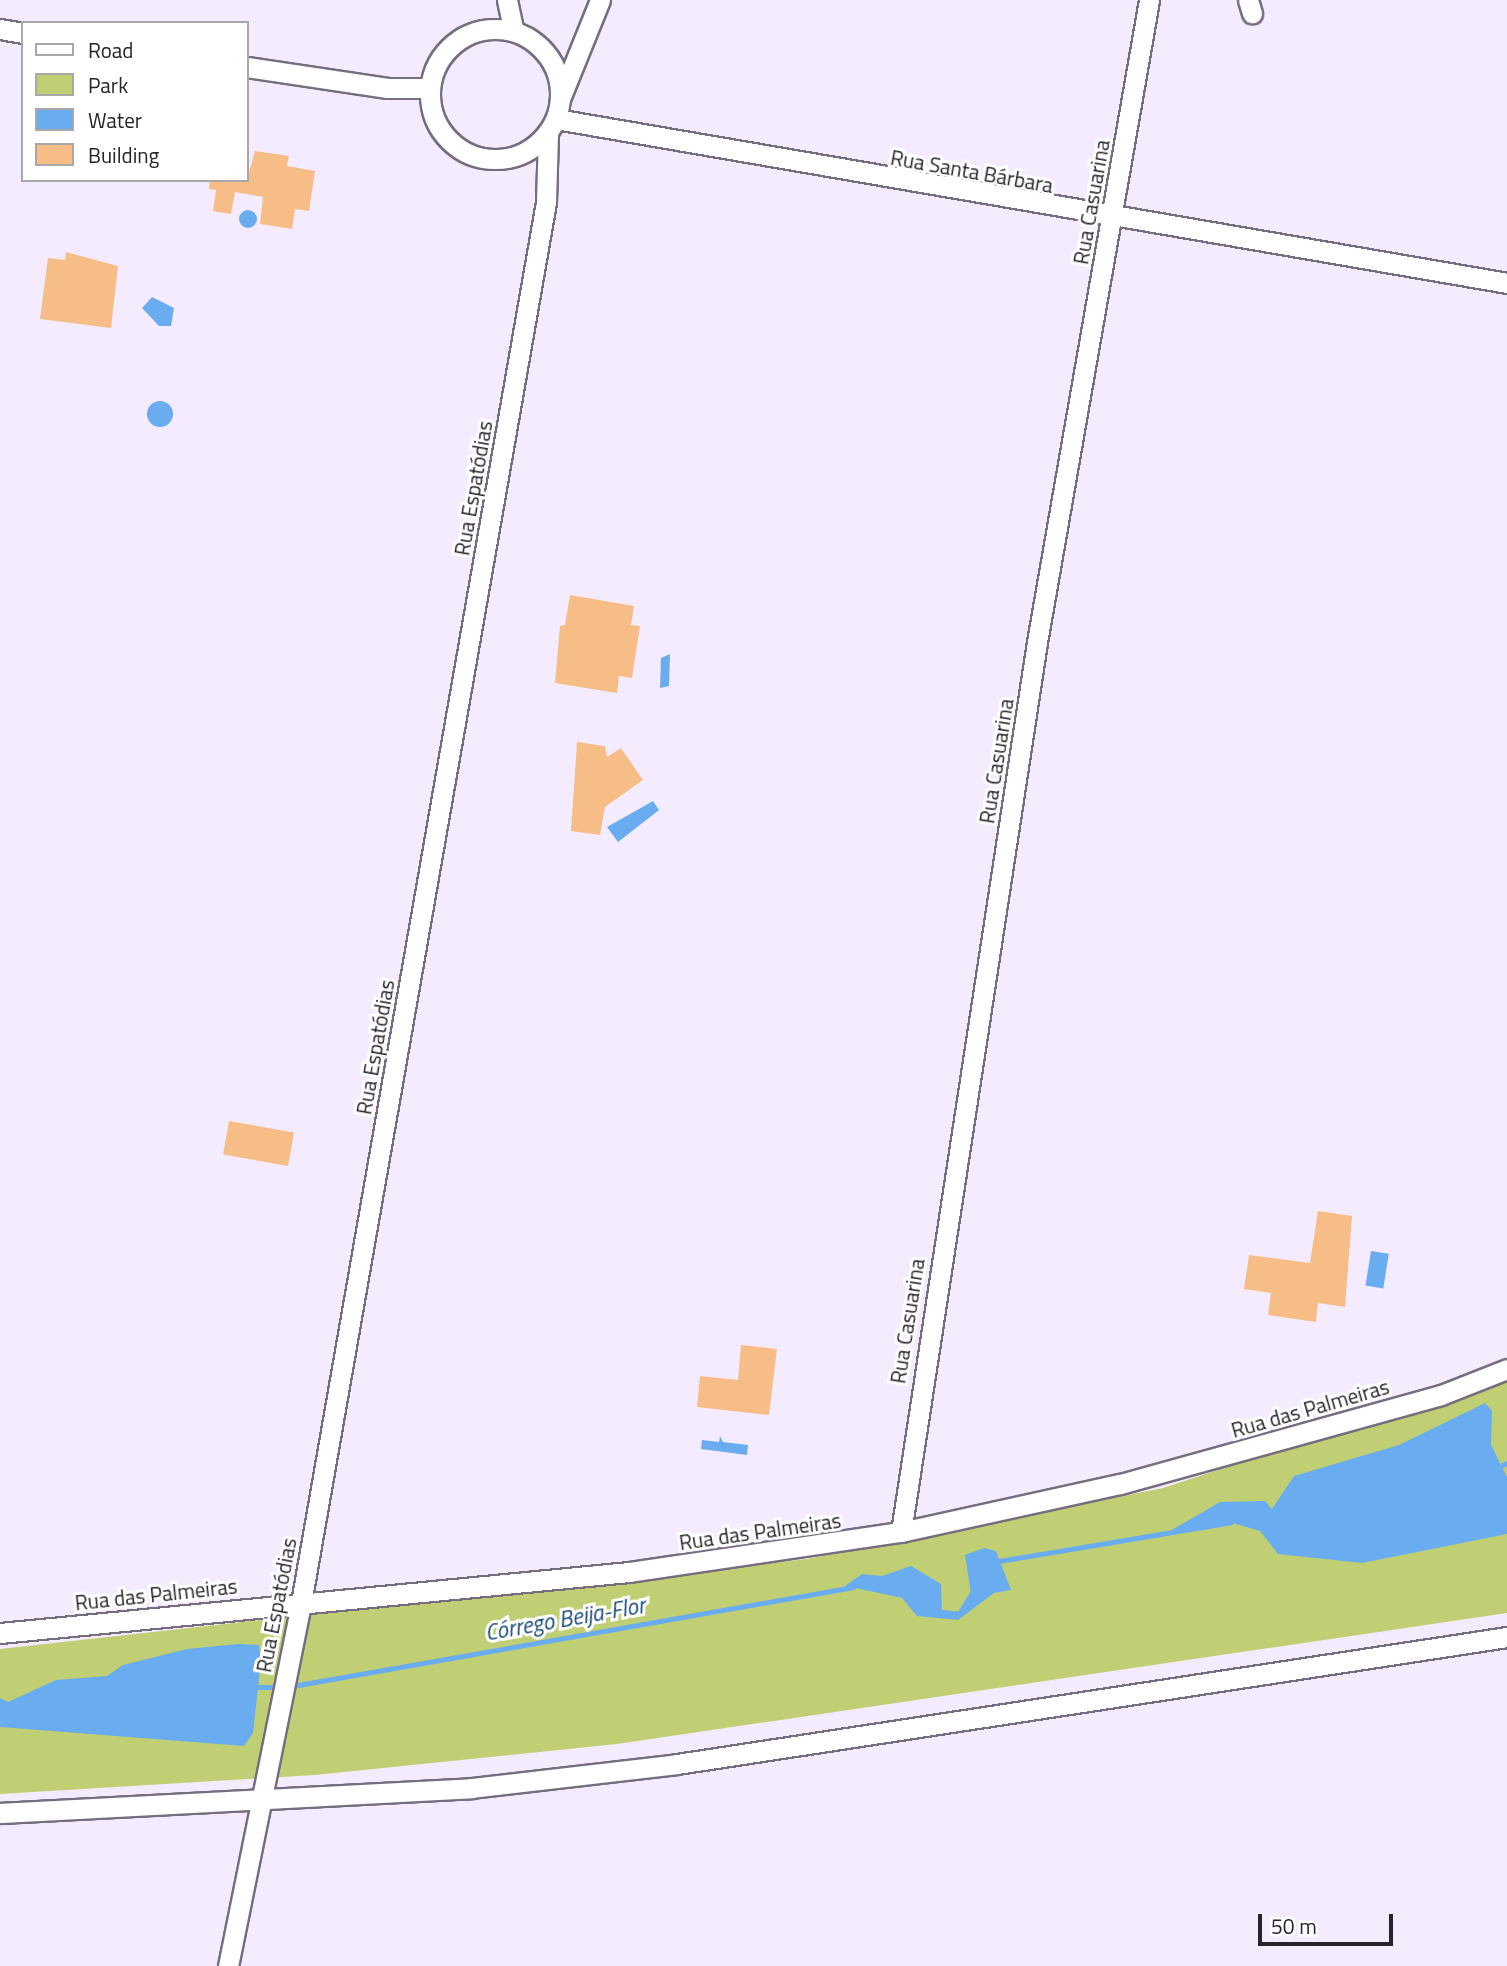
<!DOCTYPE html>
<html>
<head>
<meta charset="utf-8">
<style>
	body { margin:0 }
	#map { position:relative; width:1507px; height:1966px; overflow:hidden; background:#f5ebff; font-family:"Titillium Web",sans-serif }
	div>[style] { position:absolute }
	.green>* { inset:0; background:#c0cf73 }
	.water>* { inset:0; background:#69adf0; transform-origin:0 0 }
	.round { border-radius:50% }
	.stream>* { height:5px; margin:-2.5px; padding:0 2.5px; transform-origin:2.5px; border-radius:2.5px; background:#69adf0 }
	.building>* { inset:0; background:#f6bd87; transform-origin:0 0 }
	.roads { filter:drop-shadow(2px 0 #766d7e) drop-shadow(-2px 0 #766d7e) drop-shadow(0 2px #766d7e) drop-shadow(0 -2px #766d7e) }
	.minor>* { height:19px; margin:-9.5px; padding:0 9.5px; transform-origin:9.5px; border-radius:9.5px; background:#fff }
	.minor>.ring { margin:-9.5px; padding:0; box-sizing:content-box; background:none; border:19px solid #fff; border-radius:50% }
	span { translate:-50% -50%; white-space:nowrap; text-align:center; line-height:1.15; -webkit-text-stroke:6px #fff; paint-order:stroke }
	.street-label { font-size:21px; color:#27232b }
	.water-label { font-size:23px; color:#1a4a75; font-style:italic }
	.legend { position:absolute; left:21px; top:21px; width:228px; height:161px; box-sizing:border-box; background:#fff; border:2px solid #a9a7aa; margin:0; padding:9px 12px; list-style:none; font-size:21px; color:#27232b }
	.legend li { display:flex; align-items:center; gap:14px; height:35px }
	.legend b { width:35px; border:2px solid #a9a7aa }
	.scale { position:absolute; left:1258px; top:1914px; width:135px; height:32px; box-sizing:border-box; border:4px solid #27232b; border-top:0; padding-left:9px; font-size:21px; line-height:24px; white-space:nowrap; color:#27232b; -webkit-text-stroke:5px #fff; paint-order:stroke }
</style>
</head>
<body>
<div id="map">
	<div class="green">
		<i style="clip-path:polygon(1507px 1375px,1507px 1613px,617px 1744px,315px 1775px,0 1794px,0 1649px,807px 1559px,1163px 1488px)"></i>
	</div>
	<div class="water">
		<i class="round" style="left:239px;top:210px;width:18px;height:18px"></i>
		<i style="clip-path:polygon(152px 297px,174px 308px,171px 326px,159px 326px,142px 308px)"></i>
		<i class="round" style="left:147px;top:401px;width:26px;height:26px"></i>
		<i style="clip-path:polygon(670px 654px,669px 686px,660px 688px,661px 658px)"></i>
		<i style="clip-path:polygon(653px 801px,659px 810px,618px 842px,607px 827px)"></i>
		<i style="left:1371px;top:1251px;width:18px;height:35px;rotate:9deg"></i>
		<i style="clip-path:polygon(1485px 1403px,1492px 1411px,1491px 1445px,1507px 1477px,1507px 1534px,1362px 1563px,1278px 1554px,1260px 1531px,1229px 1522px,1170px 1531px,1220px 1502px,1265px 1501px,1272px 1509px,1294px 1476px,1399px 1445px)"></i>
		<i style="clip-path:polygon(720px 1436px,723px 1442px,748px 1445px,747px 1455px,701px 1449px,702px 1440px,719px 1442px)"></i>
		<i style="clip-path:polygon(984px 1548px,996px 1551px,1011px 1590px,994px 1593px,958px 1620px,917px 1616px,902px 1598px,851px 1587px,838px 1591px,862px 1574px,882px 1576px,911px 1566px,941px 1584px,942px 1610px,964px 1612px,971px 1594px,965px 1555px)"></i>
		<i style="clip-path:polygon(238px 1644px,259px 1645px,261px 1661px,253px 1733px,244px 1746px,0 1727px,0 1698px,8px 1702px,56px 1680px,107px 1676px,123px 1665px,187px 1649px)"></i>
	</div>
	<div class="stream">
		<i style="left:1494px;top:1469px;width:14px;rotate:-25deg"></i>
		<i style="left:993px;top:1562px;width:241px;rotate:-9.5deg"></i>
		<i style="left:960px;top:1612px;width:26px;rotate:-58deg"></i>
		<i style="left:298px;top:1685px;width:564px;rotate:-10.01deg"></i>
		<i style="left:253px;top:1687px;width:18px"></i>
	</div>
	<div class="building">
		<i style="clip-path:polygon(255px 151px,289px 156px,287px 166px,315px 171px,309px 211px,295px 209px,292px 229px,260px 224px,263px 197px,235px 192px,231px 214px,213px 211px,216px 190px,209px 189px,210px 180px,247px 180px)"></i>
		<i style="clip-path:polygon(66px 252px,118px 266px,111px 328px,40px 319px,48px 258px,65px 260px)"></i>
		<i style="clip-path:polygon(570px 595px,634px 606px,631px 625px,640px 626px,632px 678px,619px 676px,617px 693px,555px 683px,560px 626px,565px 625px)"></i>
		<i style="clip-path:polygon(577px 742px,605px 746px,607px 757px,621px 748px,643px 780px,605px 807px,600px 835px,571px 831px)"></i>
		<i style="left:229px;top:1121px;width:66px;height:34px;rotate:10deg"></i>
		<i style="clip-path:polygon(1318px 1211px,1352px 1216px,1345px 1307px,1318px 1303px,1316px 1322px,1268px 1315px,1271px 1293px,1244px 1289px,1249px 1255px,1310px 1263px)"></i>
		<i style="clip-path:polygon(741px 1345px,777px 1349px,769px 1415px,697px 1407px,700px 1376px,738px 1380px)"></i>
	</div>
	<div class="roads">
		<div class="minor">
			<i style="left:507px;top:0;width:29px;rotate:78deg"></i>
			<i style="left:1248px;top:0;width:14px;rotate:73deg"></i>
			<i class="ring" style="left:430px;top:29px;width:111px;height:111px"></i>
			<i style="left:0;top:29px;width:23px;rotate:10deg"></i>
			<i style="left:247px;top:67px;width:142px;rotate:8.5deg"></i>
			<i style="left:387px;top:88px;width:42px"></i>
			<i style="left:560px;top:99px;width:107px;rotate:-68deg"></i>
			<i style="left:556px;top:119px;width:965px;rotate:9.78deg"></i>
			<i style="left:901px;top:1532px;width:900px;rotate:-81.31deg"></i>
			<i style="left:1037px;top:642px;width:652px;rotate:-80.1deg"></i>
			<i style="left:0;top:1633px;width:632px;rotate:-5.54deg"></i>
			<i style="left:629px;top:1572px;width:275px;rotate:-8.4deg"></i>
			<i style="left:901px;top:1532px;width:224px;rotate:-12.4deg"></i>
			<i style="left:1120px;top:1484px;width:333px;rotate:-15.5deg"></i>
			<i style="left:1441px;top:1395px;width:71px;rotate:-21.5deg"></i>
			<i style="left:0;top:1813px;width:472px;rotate:-3deg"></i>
			<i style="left:471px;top:1788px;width:207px;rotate:-6.6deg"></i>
			<i style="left:677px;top:1764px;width:840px;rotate:-8.7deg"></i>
			<i style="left:228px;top:1966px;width:370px;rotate:-78.6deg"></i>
			<i style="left:301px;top:1603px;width:1422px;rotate:-80.08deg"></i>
			<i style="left:546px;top:202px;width:69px;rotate:-88.3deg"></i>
		</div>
	</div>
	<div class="street-label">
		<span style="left:972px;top:171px;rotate:10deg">Rua Santa Bárbara</span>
		<span style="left:1091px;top:202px;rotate:-80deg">Rua Casuarina</span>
		<span style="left:473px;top:488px;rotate:-80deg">Rua Espatódias</span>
		<span style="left:996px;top:761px;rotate:-81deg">Rua Casuarina</span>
		<span style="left:375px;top:1047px;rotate:-80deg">Rua Espatódias</span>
		<span style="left:907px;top:1321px;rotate:-81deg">Rua Casuarina</span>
		<span style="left:1310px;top:1408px;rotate:-16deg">Rua das Palmeiras</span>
		<span style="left:760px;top:1531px;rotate:-8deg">Rua das Palmeiras</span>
		<span style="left:156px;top:1594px;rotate:-6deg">Rua das Palmeiras</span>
		<span style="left:276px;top:1605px;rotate:-79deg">Rua Espatódias</span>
	</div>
	<div class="water-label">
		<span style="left:565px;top:1619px;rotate:-10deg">Córrego Beija-Flor</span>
	</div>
	<ul class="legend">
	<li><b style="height:9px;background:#fff"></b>Road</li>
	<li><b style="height:19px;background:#c0cf73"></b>Park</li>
	<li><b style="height:19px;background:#69adf0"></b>Water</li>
	<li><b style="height:19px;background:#f6bd87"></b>Building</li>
	</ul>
	<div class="scale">50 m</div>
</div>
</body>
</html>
